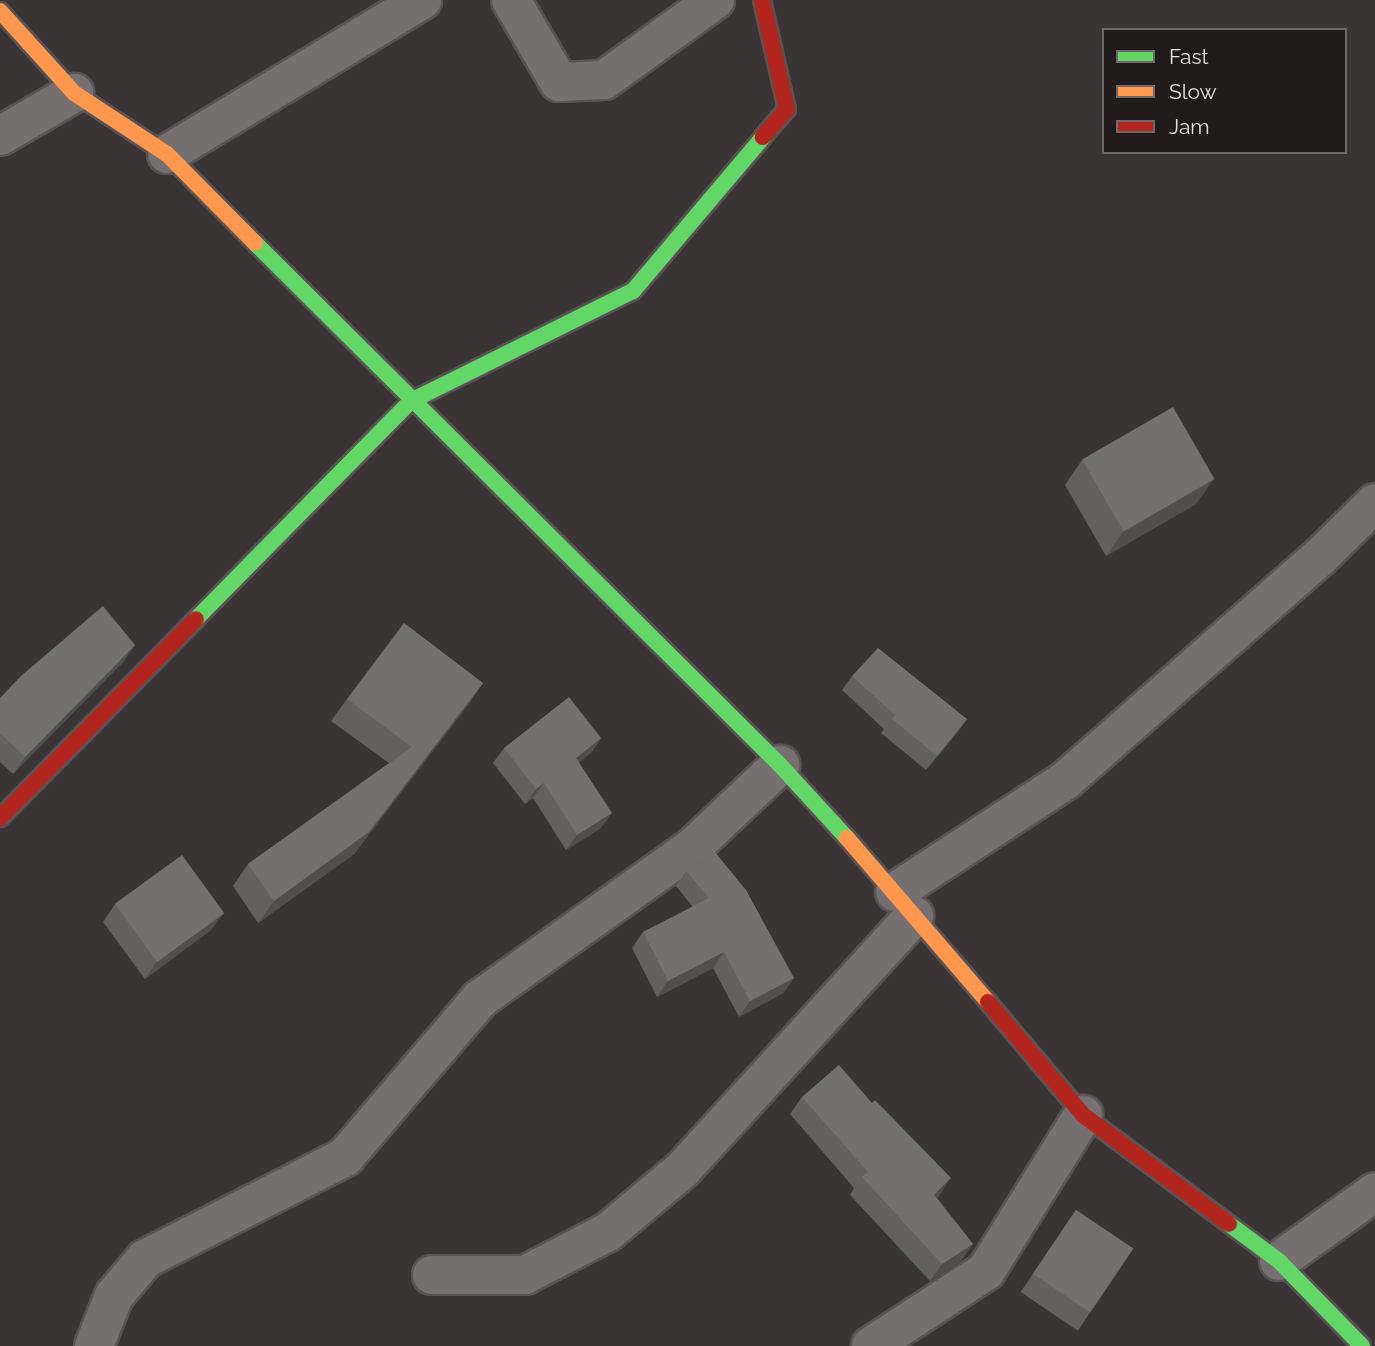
<!DOCTYPE html>
<html>
<head>
<meta charset="utf-8">
<style>
	body { margin:0 }
	#map { position:relative; width:1375px; height:1346px; overflow:hidden; background:#3b3435; font-family:Raleway,sans-serif }
	div>[style] { position:absolute }
	.roads { filter:drop-shadow(2px 0 #595354) drop-shadow(-2px 0 #595354) drop-shadow(0 2px #595354) drop-shadow(0 -2px #595354) }
	.street>* { height:38px; margin:-19px; padding:0 19px; transform-origin:19px; border-radius:19px; background:#767071 }
	.fast>* { height:16px; margin:-8px; padding:0 8px; transform-origin:8px; border-radius:8px; background:#63d668 }
	.slow>* { height:16px; margin:-8px; padding:0 8px; transform-origin:8px; border-radius:8px; background:#ff974d }
	.jam>* { height:16px; margin:-8px; padding:0 8px; transform-origin:8px; border-radius:8px; background:#b3261e }
	.wall>* { inset:0; background:#636160; transform-origin:0 0 }
	.shaded-wall>* { inset:0; background:#504f4e }
	.building>* { inset:0; background:#737170; transform-origin:0 0 }
	span { translate:-50% -50%; white-space:nowrap; text-align:center; line-height:1.15; -webkit-text-stroke:7px #201a1b; paint-order:stroke }
	.legend { position:absolute; left:1102px; top:28px; width:245px; height:126px; box-sizing:border-box; background:#201a1b; border:2px solid #6f6869; margin:0; padding:9px 12px; list-style:none; font-size:21px; color:#e6ddde }
	.legend li { display:flex; align-items:center; gap:14px; height:35px }
	.legend b { width:35px; border:2px solid #6f6869 }
</style>
</head>
<body>
<div id="map">
	<div class="roads">
		<div class="street">
			<i style="left:511px;top:0;width:95px;rotate:59.7deg"></i>
			<i style="left:559px;top:82px;width:45px;rotate:-2.5deg"></i>
			<i style="left:604px;top:80px;width:137px;rotate:-35.8deg"></i>
			<i style="left:0;top:136px;width:86px;rotate:-30.2deg"></i>
			<i style="left:167px;top:154px;width:298px;rotate:-31.1deg"></i>
			<i style="left:895px;top:892px;width:204px;rotate:-33.2deg"></i>
			<i style="left:1066px;top:780px;width:337px;rotate:-41.3deg"></i>
			<i style="left:1319px;top:558px;width:78px;rotate:-44.5deg"></i>
			<i style="left:1279px;top:1261px;width:118px;rotate:-35.7deg"></i>
			<i style="left:432px;top:1275px;width:93px"></i>
			<i style="left:525px;top:1275px;width:93px;rotate:-27.4deg"></i>
			<i style="left:608px;top:1232px;width:98px;rotate:-40deg"></i>
			<i style="left:683px;top:1169px;width:343px;rotate:-47.6deg"></i>
			<i style="left:94px;top:1346px;width:54px;rotate:-68.2deg"></i>
			<i style="left:114px;top:1296px;width:48px;rotate:-50deg"></i>
			<i style="left:145px;top:1259px;width:225px;rotate:-27deg"></i>
			<i style="left:345px;top:1157px;width:208px;rotate:-49.5deg"></i>
			<i style="left:480px;top:999px;width:262px;rotate:-35.5deg"></i>
			<i style="left:693px;top:847px;width:120px;rotate:-43.3deg"></i>
			<i style="left:871px;top:1346px;width:137px;rotate:-33.1deg"></i>
			<i style="left:986px;top:1271px;width:184px;rotate:-58.1deg"></i>
		</div>
		<div class="fast">
			<i style="left:255px;top:243px;width:740px;rotate:44.84deg"></i>
			<i style="left:780px;top:765px;width:99px;rotate:47.5deg"></i>
			<i style="left:196px;top:619px;width:306px;rotate:-45.4deg"></i>
			<i style="left:411px;top:401px;width:248px;rotate:-26.4deg"></i>
			<i style="left:633px;top:291px;width:202px;rotate:-49.8deg"></i>
			<i style="left:1229px;top:1224px;width:62px;rotate:36.5deg"></i>
			<i style="left:1279px;top:1261px;width:119px;rotate:45.7deg"></i>
		</div>
		<div class="slow">
			<i style="left:0;top:11px;width:110px;rotate:47.9deg"></i>
			<i style="left:74px;top:93px;width:111px;rotate:33.3deg"></i>
			<i style="left:167px;top:154px;width:125px;rotate:45.3deg"></i>
			<i style="left:847px;top:838px;width:216px;rotate:49.3deg"></i>
		</div>
		<div class="jam">
			<i style="left:762px;top:0;width:112px;rotate:77.1deg"></i>
			<i style="left:787px;top:109px;width:37px;rotate:131deg"></i>
			<i style="left:0;top:818px;width:279px;rotate:-45.4deg"></i>
			<i style="left:988px;top:1002px;width:148px;rotate:49.9deg"></i>
			<i style="left:1083px;top:1115px;width:182px;rotate:36.7deg"></i>
		</div>
	</div>
	<div class="wall">
		<i style="clip-path:polygon(1082px 460px,1196px 504px,1106px 556px,1065px 485px)"></i>
		<i style="clip-path:polygon(135px 645px,123px 662px,13px 774px,0 762px,0 698px)"></i>
		<i style="clip-path:polygon(852px 676px,967px 719px,957px 733px,926px 770px,881px 733px,884px 729px,842px 690px)"></i>
		<i style="clip-path:polygon(483px 683px,468px 705px,354px 854px,258px 923px,233px 886px,248px 864px,389px 763px,331px 721px,347px 699px)"></i>
		<i style="clip-path:polygon(601px 738px,591px 753px,579px 762px,601px 828px,566px 850px,533px 798px,525px 804px,493px 763px,504px 748px)"></i>
		<i style="clip-path:polygon(686px 871px,794px 978px,783px 993px,739px 1017px,713px 968px,657px 997px,632px 948px,643px 932px,693px 907px,676px 886px)"></i>
		<i style="clip-path:polygon(115px 904px,211px 930px,145px 979px,103px 922px)"></i>
		<i style="clip-path:polygon(802px 1097px,939px 1196px,937px 1198px,973px 1244px,961px 1261px,930px 1281px,850px 1195px,854px 1188px,790px 1114px)"></i>
		<i style="left:1076px;top:1210px;width:69px;height:99px;rotate:34deg"></i>
	</div>
	<div class="shaded-wall">
		<i style="clip-path:polygon(1214px 479px,1196px 504px,1106px 556px,1124px 531px)"></i>
		<i style="clip-path:polygon(135px 645px,123px 662px,13px 774px,25px 757px)"></i>
		<i style="clip-path:polygon(483px 683px,468px 705px,354px 854px,258px 923px,274px 901px)"></i>
		<i style="clip-path:polygon(967px 719px,957px 733px,926px 770px,937px 756px)"></i>
		<i style="clip-path:polygon(601px 738px,591px 753px,566px 773px,576px 758px)"></i>
		<i style="clip-path:polygon(544px 783px,533px 798px,525px 804px,536px 789px)"></i>
		<i style="clip-path:polygon(612px 813px,601px 828px,566px 850px,577px 835px)"></i>
		<i style="clip-path:polygon(224px 913px,211px 930px,145px 979px,157px 961px)"></i>
		<i style="clip-path:polygon(724px 952px,713px 968px,657px 997px,668px 981px)"></i>
		<i style="clip-path:polygon(794px 978px,783px 993px,739px 1017px,750px 1001px)"></i>
		<i style="clip-path:polygon(951px 1178px,939px 1196px,922px 1213px,934px 1195px)"></i>
		<i style="clip-path:polygon(973px 1244px,961px 1261px,930px 1281px,942px 1264px)"></i>
	</div>
	<div class="building">
		<i style="left:1173px;top:407px;width:83px;height:105px;rotate:60deg"></i>
		<i style="clip-path:polygon(103px 606px,135px 645px,25px 757px,0 733px,0 698px,21px 676px)"></i>
		<i style="clip-path:polygon(404px 623px,483px 683px,369px 832px,274px 901px,248px 864px,412px 747px,347px 699px)"></i>
		<i style="clip-path:polygon(878px 648px,967px 719px,937px 756px,892px 719px,895px 715px,852px 676px)"></i>
		<i style="clip-path:polygon(569px 697px,601px 738px,576px 758px,612px 813px,577px 835px,544px 783px,536px 789px,504px 748px)"></i>
		<i style="clip-path:polygon(714px 851px,746px 890px,794px 978px,750px 1001px,724px 952px,668px 981px,643px 932px,709px 898px,686px 871px)"></i>
		<i style="left:182px;top:855px;width:72px;height:83px;rotate:54deg"></i>
		<i style="clip-path:polygon(839px 1065px,872px 1103px,875px 1100px,951px 1178px,934px 1195px,973px 1244px,942px 1264px,862px 1177px,868px 1172px,802px 1097px)"></i>
		<i style="left:1076px;top:1210px;width:69px;height:77px;rotate:34deg"></i>
	</div>
	<ul class="legend">
	<li><b style="height:9px;background:#63d668"></b>Fast</li>
	<li><b style="height:9px;background:#ff974d"></b>Slow</li>
	<li><b style="height:9px;background:#b3261e"></b>Jam</li>
	</ul>
</div>
</body>
</html>
